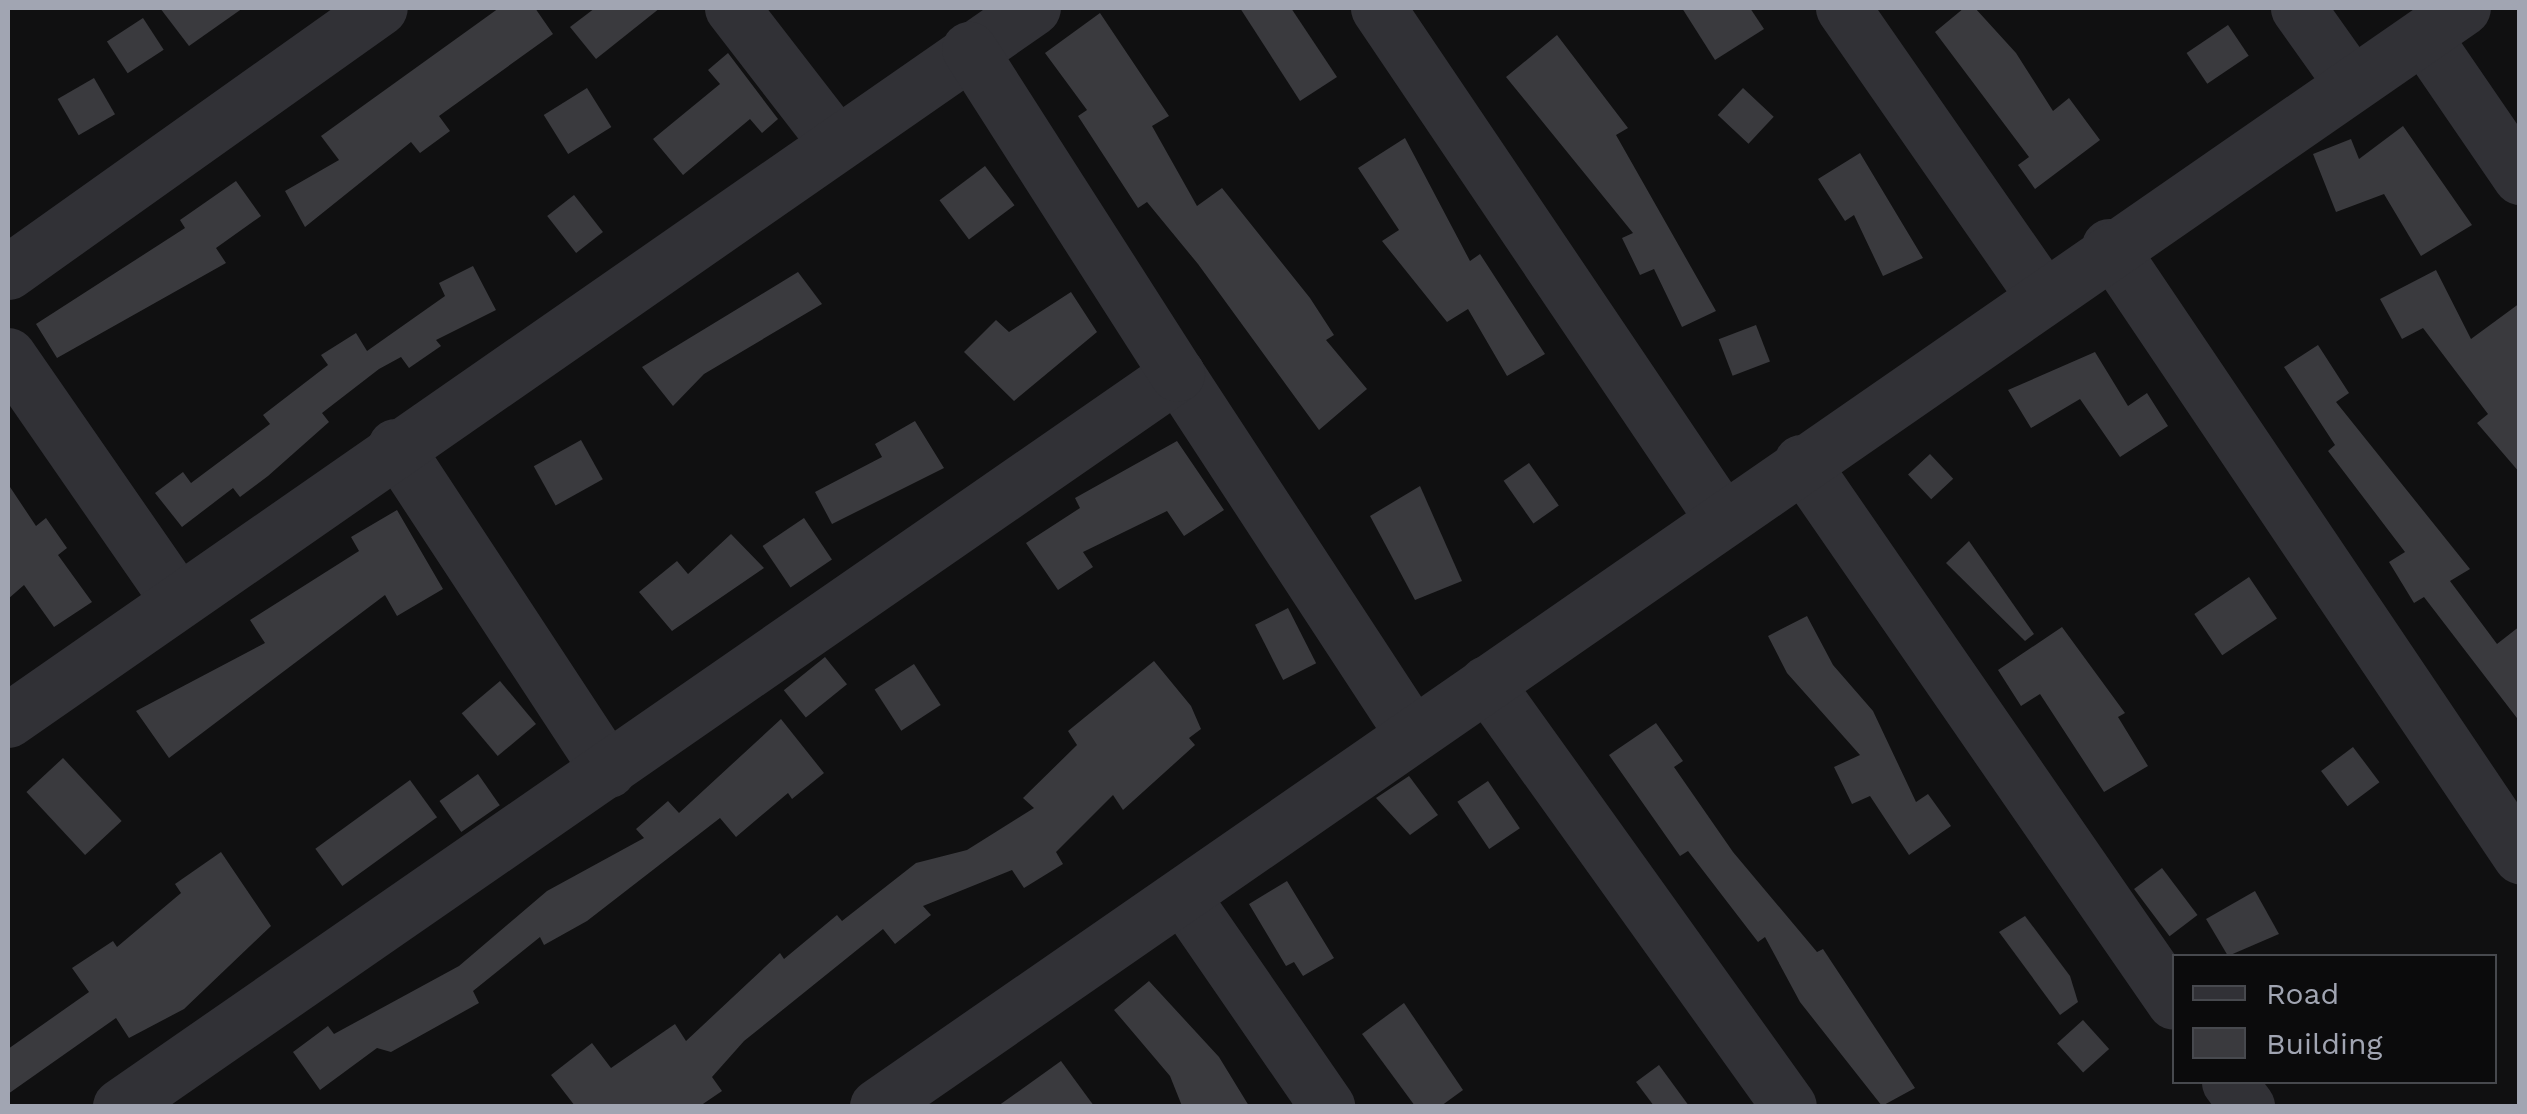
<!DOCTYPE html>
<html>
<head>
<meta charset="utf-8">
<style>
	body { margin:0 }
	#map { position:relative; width:2527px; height:1114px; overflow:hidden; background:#101011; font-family:"Work Sans",sans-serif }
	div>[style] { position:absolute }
	.building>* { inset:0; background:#3a3a3e; transform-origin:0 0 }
	.minor>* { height:55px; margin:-27.5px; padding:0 27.5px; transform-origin:27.5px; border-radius:27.5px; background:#313136 }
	span { translate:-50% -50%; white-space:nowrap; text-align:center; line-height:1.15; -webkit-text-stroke:8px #0b0b0c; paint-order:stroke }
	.frame { position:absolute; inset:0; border:10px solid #a1a5b2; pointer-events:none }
	.legend { position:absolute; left:2172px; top:954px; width:325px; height:130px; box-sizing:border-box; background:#0b0b0c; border:2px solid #47494e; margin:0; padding:12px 18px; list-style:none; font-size:30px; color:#a1a5b2 }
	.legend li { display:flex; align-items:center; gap:20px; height:50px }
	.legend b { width:50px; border:2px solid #47494e }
</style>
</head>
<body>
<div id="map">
	<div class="building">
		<i style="clip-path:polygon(160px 8px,243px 8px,189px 46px)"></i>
		<i style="clip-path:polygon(499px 8px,535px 8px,553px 34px,439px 116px,450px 131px,420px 153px,411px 142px,305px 227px,285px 191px,339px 160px,321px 136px)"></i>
		<i style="clip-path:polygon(595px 8px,660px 8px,596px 59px,570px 27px)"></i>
		<i style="clip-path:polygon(1240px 8px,1291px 8px,1337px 77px,1300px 101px)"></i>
		<i style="clip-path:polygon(1682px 8px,1750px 8px,1764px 29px,1715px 60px)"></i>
		<i style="clip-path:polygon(1964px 8px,1975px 8px,2016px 53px,2053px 111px,2069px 98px,2100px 140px,2035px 189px,2018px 165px,2029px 157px,1935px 32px)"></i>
		<i style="clip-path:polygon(1100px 13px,1169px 116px,1152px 126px,1197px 206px,1222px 188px,1310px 298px,1334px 335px,1326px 340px,1367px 389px,1319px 430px,1198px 264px,1147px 202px,1138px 208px,1078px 116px,1087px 110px,1045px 53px)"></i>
		<i style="left:143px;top:18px;width:38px;height:43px;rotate:57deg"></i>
		<i style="left:2228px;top:25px;width:37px;height:50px;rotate:56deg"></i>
		<i style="clip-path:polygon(1557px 35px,1628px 128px,1616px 135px,1716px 311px,1682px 327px,1654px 269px,1640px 275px,1622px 238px,1633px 233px,1506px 77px)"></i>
		<i style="clip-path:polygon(728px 53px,778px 119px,762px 133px,750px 119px,683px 175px,653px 139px,720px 84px,708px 70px)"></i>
		<i style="left:94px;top:78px;width:42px;height:42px;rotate:60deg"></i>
		<i style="left:587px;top:88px;width:46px;height:51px;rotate:58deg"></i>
		<i style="left:1743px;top:88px;width:42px;height:37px;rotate:43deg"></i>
		<i style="clip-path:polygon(2403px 126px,2472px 225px,2421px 256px,2384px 194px,2336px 212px,2313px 154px,2351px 139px,2359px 159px)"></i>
		<i style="clip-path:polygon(1405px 138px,1470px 261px,1480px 254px,1545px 354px,1507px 376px,1468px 309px,1447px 322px,1382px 241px,1399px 230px,1358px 168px)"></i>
		<i style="clip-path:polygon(1860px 153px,1923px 258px,1883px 276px,1854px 215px,1845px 221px,1818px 179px)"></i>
		<i style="left:985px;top:166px;width:49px;height:57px;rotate:53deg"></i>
		<i style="clip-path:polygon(236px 181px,261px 216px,216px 248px,226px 263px,57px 358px,36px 324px,185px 228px,180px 220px)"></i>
		<i style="left:574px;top:195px;width:47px;height:34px;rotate:52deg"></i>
		<i style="clip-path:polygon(473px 266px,496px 310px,436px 340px,441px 346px,409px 368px,401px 357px,379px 369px,322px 413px,329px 422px,268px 476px,240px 497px,233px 488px,182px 527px,155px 493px,183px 472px,191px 483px,270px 424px,263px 415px,328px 365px,321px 355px,356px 333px,367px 351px,445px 296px,439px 283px)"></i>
		<i style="clip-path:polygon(2436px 270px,2471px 339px,2520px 303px,2520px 473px,2477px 423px,2488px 414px,2423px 328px,2402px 339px,2380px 299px)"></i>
		<i style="clip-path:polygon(798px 272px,822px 304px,704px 374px,673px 406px,642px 367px)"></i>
		<i style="clip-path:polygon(1071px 292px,1097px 332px,1014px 401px,964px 352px,996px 320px,1009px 332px)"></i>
		<i style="left:1756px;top:325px;width:39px;height:40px;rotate:69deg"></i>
		<i style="clip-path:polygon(2318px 345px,2349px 393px,2336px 402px,2470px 569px,2450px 581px,2497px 644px,2520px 626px,2520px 722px,2424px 597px,2414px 603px,2389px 562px,2405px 552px,2328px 451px,2335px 445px,2284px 367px)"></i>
		<i style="clip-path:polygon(2095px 352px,2128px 406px,2147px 393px,2168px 426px,2120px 457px,2080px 399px,2031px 428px,2008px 390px)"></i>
		<i style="clip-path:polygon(915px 421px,944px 468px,832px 524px,815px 492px,882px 457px,875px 444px)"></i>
		<i style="left:581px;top:440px;width:45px;height:54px;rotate:61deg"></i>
		<i style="clip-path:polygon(1177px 441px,1224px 510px,1184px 536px,1167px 511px,1083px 552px,1093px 567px,1058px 590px,1026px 543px,1080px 508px,1075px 498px)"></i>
		<i style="left:1930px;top:454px;width:34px;height:30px;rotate:47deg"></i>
		<i style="left:1529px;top:463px;width:52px;height:31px;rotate:55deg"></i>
		<i style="clip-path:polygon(8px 484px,36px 526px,46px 518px,67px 548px,58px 555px,92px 602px,54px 627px,24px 585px,8px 599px)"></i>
		<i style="clip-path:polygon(1420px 486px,1462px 581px,1415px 600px,1370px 516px)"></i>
		<i style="clip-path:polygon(397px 510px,443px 589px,397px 616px,385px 595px,169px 758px,136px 711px,265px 643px,250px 620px,359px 551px,351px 537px)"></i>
		<i style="left:804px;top:518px;width:50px;height:50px;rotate:56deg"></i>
		<i style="clip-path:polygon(731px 534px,764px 568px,672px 631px,639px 592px,677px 561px,688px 574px)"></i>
		<i style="clip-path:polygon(1969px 541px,2034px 634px,2025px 641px,1946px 563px)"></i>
		<i style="left:2249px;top:577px;width:50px;height:66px;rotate:56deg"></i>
		<i style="left:1288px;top:608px;width:62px;height:37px;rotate:63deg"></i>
		<i style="clip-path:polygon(1807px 616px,1833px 665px,1873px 711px,1916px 802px,1928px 794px,1951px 826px,1909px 855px,1870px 796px,1852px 804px,1834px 767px,1860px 755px,1787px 673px,1768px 636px)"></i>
		<i style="clip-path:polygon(2062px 627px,2125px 713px,2118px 717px,2148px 766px,2104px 792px,2040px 694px,2021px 706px,1998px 670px)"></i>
		<i style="left:825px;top:657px;width:35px;height:53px;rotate:51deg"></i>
		<i style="clip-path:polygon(1154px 661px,1191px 706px,1201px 729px,1189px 738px,1195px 745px,1123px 810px,1113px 795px,1056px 852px,1063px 864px,1024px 888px,1012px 870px,923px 906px,931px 915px,895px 944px,883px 929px,744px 1041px,712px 1077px,722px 1091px,700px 1106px,575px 1106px,551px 1075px,592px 1043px,611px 1068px,675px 1024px,686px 1041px,780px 953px,784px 959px,837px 915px,842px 921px,916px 863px,967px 850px,1034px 808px,1023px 798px,1077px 745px,1068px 731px)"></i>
		<i style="left:914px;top:664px;width:49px;height:47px;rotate:57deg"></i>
		<i style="left:500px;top:681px;width:56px;height:50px;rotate:50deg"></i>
		<i style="clip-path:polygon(781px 719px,824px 773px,792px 799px,788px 793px,736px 837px,720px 818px,587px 921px,544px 945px,540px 937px,473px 991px,479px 1003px,391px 1052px,377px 1048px,320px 1090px,293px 1052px,328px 1026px,334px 1034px,459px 966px,547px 891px,644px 838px,636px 829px,668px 801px,679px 813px)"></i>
		<i style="clip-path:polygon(1656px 723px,1683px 761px,1674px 767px,1733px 852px,1817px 952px,1823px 949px,1915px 1088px,1882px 1106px,1800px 1002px,1765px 937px,1758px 942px,1688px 851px,1680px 856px,1609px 755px)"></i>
		<i style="left:2353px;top:747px;width:44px;height:40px;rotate:53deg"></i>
		<i style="left:63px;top:758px;width:86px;height:50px;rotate:47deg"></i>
		<i style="left:478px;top:774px;width:38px;height:47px;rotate:55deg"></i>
		<i style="clip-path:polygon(1409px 776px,1438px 815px,1410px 835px,1376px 798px)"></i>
		<i style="left:410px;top:780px;width:46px;height:117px;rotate:54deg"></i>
		<i style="left:1488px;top:781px;width:57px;height:37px;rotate:56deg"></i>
		<i style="clip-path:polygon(221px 852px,271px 926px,184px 1009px,129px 1038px,116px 1018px,8px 1094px,8px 1049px,89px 992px,72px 968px,113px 941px,117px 947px,181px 893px,175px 884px)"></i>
		<i style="left:2162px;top:868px;width:59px;height:35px;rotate:53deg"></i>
		<i style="clip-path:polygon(1287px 881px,1334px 958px,1303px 976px,1294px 962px,1286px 966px,1249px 904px)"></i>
		<i style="clip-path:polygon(2255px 891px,2279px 934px,2228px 956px,2206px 919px)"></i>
		<i style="clip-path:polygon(2025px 916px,2070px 976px,2078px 1002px,2060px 1015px,1999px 932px)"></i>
		<i style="clip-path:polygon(1149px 981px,1219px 1057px,1249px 1106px,1182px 1106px,1170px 1076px,1114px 1010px)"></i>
		<i style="clip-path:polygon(1404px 1003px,1463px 1090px,1441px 1106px,1415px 1106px,1362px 1034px)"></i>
		<i style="left:2083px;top:1020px;width:39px;height:35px;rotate:48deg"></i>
		<i style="clip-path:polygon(1061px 1061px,1094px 1106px,998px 1106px)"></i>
		<i style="clip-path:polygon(1659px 1065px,1689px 1106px,1654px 1106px,1636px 1082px)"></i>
	</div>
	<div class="minor">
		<i style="left:732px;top:8px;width:167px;rotate:52.3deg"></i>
		<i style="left:1378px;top:8px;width:612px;rotate:56deg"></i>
		<i style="left:1843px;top:8px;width:347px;rotate:55.2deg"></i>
		<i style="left:2298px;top:8px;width:93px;rotate:54.6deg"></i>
		<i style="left:2424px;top:37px;width:170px;rotate:55.6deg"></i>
		<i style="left:2109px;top:246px;width:736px;rotate:56.03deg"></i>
		<i style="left:8px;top:272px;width:456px;rotate:-35.4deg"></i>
		<i style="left:8px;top:355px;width:297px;rotate:55.3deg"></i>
		<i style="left:1177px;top:374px;width:429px;rotate:56.8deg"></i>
		<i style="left:395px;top:446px;width:388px;rotate:56.7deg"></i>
		<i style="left:1801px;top:462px;width:656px;rotate:55.37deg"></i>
		<i style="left:1486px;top:683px;width:520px;rotate:54.39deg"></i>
		<i style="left:8px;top:720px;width:1248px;rotate:-34.79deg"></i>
		<i style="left:1183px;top:897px;width:254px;rotate:55.4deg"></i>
		<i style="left:2229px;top:1082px;width:30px;rotate:53deg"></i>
		<i style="left:120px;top:1106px;width:1286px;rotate:-34.7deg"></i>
		<i style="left:1177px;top:374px;width:386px;rotate:-122.6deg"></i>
		<i style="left:877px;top:1106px;width:1929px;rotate:-34.7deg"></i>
	</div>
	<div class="frame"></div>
	<ul class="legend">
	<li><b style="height:12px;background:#313136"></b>Road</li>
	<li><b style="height:28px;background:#3a3a3e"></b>Building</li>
	</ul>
</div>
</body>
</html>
